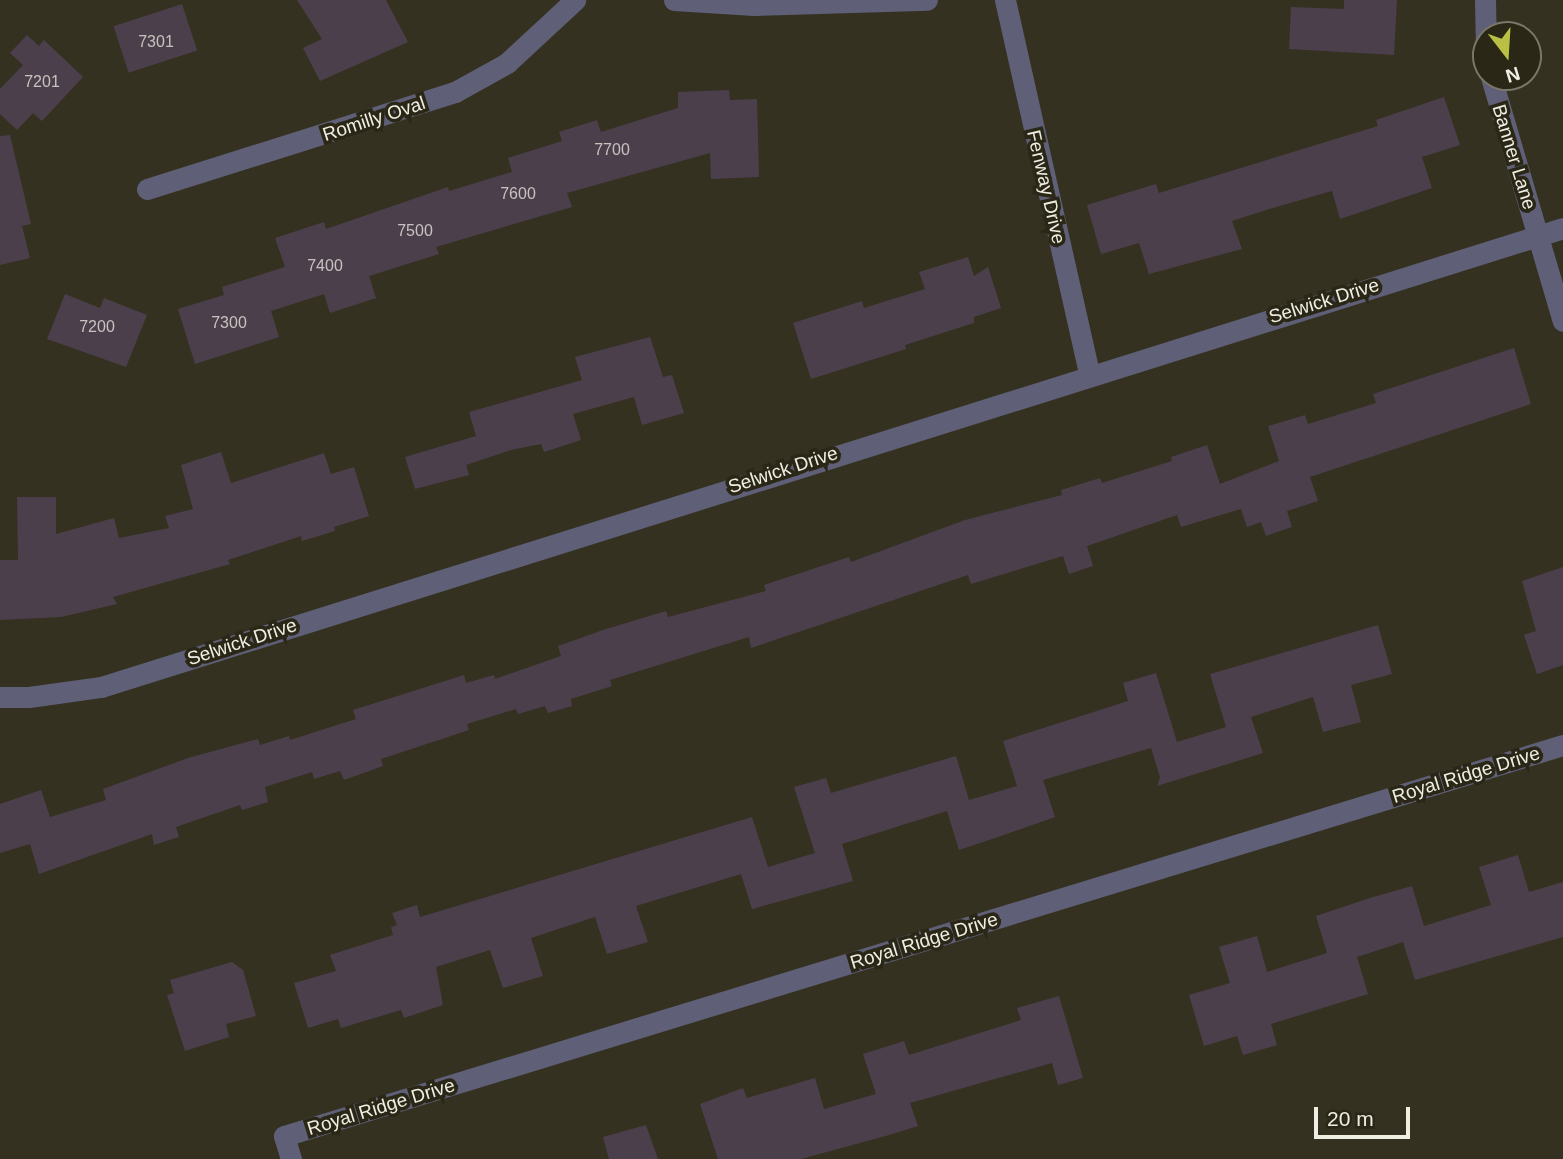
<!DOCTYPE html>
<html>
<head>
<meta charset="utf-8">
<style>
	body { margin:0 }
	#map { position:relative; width:1563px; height:1159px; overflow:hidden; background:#343121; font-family:Helvetica,sans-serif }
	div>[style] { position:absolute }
	.building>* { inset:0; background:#4c3f4c; transform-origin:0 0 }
	.minor>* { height:21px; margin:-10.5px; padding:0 10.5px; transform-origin:10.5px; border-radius:10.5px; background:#5f5f77 }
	span { translate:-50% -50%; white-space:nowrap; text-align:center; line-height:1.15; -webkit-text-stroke:7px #2a2717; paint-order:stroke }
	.number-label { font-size:16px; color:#c6c2bd }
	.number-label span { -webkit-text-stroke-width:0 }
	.street-label { font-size:19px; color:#efeee3 }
	.north { position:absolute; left:1472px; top:21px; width:70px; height:70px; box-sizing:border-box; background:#2a2717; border:2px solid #797769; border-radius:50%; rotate:163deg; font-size:19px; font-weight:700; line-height:28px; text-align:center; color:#efeee3 }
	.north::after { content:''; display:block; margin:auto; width:24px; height:32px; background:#bac045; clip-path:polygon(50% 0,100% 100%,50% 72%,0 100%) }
	.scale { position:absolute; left:1314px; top:1107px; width:96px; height:32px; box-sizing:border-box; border:4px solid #efeee3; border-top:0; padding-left:9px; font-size:21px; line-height:24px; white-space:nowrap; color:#efeee3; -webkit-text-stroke:5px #2a2717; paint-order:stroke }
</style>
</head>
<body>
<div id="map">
	<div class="building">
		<i style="clip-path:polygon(297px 0,386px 0,408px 42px,320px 81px,303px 48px,322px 39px)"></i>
		<i style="clip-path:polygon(1344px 0,1397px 0,1394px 55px,1289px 49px,1291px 7px,1344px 9px)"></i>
		<i style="left:182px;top:4px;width:49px;height:72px;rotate:72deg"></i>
		<i style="clip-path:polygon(27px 35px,39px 46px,44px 40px,83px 77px,42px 121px,33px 113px,17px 130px,0 114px,0 89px,23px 65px,10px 53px)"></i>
		<i style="clip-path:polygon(729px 90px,730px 100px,757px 99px,759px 177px,711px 179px,710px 153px,567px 193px,572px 207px,436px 247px,439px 254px,369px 276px,376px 298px,330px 313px,324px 294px,271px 311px,279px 337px,195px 364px,178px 309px,224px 295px,222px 287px,285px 267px,275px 238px,324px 222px,326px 229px,448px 187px,449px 191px,512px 172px,508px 158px,562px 141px,559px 132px,597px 120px,601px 132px,678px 108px,678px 92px)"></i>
		<i style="clip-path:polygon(1444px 97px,1460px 145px,1422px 157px,1432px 188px,1340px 219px,1332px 191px,1269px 209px,1232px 221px,1242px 249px,1149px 274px,1139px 243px,1101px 254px,1087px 205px,1156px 184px,1159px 193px,1378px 126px,1376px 120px)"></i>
		<i style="clip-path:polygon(10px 135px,31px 224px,22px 226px,30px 258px,0 265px,0 136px)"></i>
		<i style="clip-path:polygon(968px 257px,974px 276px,988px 267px,1001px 308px,974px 317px,974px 323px,905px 345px,906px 349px,811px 379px,793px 323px,862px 301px,864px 308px,925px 289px,919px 272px)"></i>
		<i style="clip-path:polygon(65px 294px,100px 308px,104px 298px,147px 315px,126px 367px,47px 339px)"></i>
		<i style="clip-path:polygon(650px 337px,663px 377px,672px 375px,684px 413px,642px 425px,634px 397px,573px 414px,581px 440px,544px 452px,541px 444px,511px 450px,466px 465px,469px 475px,415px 489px,405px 457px,476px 436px,469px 412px,582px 380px,575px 357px)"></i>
		<i style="clip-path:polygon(1514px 348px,1531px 404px,1310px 477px,1318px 501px,1287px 511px,1292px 527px,1266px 536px,1261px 522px,1247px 527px,1241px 509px,1181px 527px,1177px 515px,1087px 546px,1093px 566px,1069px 574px,1063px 556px,971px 584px,968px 575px,751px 648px,749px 637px,610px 680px,612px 686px,571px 699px,572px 706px,548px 713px,545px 706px,518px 714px,516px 709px,467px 724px,469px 730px,381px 759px,383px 766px,344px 780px,340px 771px,314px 779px,312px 772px,265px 787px,268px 802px,242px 810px,240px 805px,176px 827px,179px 837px,154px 845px,152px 834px,39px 874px,30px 844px,0 853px,0 804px,41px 790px,50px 817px,106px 800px,103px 789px,188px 758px,258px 739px,260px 745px,289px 736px,290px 740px,356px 719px,353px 710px,464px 675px,466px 683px,494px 675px,495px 679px,561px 656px,558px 646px,603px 630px,666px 611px,668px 617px,766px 591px,764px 585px,849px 557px,851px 562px,965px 520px,1062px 495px,1061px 490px,1100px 478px,1102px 483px,1172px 461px,1171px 457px,1207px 445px,1220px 484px,1279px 461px,1268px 426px,1305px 415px,1308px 424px,1376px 403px,1373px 394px)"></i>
		<i style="clip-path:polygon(221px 452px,231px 483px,324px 453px,331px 474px,354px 467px,369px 516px,334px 527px,335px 531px,302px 541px,301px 536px,228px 560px,230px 564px,113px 597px,117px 604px,61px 617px,0 620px,0 560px,18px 560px,17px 497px,56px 497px,56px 534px,114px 518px,119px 538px,169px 528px,165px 516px,193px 509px,181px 465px)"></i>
		<i style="clip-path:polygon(1563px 567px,1563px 665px,1537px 674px,1524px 635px,1536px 631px,1522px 581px)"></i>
		<i style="clip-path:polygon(1378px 625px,1392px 674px,1351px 685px,1361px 722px,1323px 732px,1313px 697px,1251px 717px,1263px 753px,1157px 786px,1160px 777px,1151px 748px,1110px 760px,1043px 780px,1055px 817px,998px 837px,959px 850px,947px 811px,842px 844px,853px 881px,752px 909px,741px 874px,636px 906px,648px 942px,607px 954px,595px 917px,531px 938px,543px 976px,503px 988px,490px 950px,436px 967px,443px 1005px,404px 1018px,401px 1010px,341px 1028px,338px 1019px,308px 1028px,294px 983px,336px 971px,330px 955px,393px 935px,391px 927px,397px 925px,392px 913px,417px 905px,420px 917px,752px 817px,768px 867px,815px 853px,794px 787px,826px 778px,831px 793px,956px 756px,969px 800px,1017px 786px,1003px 741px,1128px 701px,1123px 683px,1156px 673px,1177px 742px,1226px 727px,1210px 674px)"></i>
		<i style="clip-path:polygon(1518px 855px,1529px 892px,1563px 882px,1563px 937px,1415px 980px,1403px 942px,1357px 957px,1368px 994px,1271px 1024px,1277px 1045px,1243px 1055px,1237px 1036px,1204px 1046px,1189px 995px,1230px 983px,1219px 947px,1257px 936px,1267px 972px,1327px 953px,1316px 916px,1373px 897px,1412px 886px,1424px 926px,1491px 905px,1479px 867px)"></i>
		<i style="clip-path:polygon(232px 962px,243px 970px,256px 1016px,226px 1024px,229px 1037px,185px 1051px,167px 995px,174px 993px,170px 980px)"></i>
		<i style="clip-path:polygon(1059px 996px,1083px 1078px,1058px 1085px,1052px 1063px,910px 1103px,918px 1126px,889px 1135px,801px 1159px,718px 1159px,700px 1104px,743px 1088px,747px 1098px,815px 1078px,824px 1109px,876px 1094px,863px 1054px,904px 1041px,909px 1055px,1021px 1020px,1017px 1008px)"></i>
		<i style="clip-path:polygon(646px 1125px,658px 1159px,609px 1159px,603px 1137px)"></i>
	</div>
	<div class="minor">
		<i style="left:674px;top:0;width:80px;rotate:3.6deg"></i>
		<i style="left:754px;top:5px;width:173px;rotate:-1.7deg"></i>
		<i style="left:1005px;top:0;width:382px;rotate:77.3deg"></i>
		<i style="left:1485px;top:0;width:46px;rotate:88.8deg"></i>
		<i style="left:1491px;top:77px;width:254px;rotate:73.6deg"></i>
		<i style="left:147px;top:189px;width:323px;rotate:-17.5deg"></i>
		<i style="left:455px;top:92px;width:60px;rotate:-29.1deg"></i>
		<i style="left:507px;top:63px;width:93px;rotate:-42.8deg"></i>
		<i style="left:0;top:697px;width:29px"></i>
		<i style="left:29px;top:697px;width:73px;rotate:-7.9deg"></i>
		<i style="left:101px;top:687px;width:1532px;rotate:-17.43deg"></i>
		<i style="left:291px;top:1159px;width:24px;rotate:-107deg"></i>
		<i style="left:284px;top:1136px;width:1337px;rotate:-17deg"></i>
	</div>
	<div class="number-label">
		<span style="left:156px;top:42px">7301</span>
		<span style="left:42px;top:82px">7201</span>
		<span style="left:612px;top:150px">7700</span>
		<span style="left:518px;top:194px">7600</span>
		<span style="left:415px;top:231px">7500</span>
		<span style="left:325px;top:266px">7400</span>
		<span style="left:229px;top:323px">7300</span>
		<span style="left:97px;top:327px">7200</span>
	</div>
	<div class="street-label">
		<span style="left:374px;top:119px;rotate:-18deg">Romilly Oval</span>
		<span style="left:1514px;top:157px;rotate:73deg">Banner Lane</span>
		<span style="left:1046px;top:187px;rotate:77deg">Fenway Drive</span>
		<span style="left:1324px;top:301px;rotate:-17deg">Selwick Drive</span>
		<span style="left:783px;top:470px;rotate:-18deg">Selwick Drive</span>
		<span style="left:242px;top:642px;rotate:-18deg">Selwick Drive</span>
		<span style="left:1466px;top:775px;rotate:-17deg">Royal Ridge Drive</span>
		<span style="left:924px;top:941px;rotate:-17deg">Royal Ridge Drive</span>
		<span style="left:381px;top:1107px;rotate:-17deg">Royal Ridge Drive</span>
	</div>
	<div class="north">N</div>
	<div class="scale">20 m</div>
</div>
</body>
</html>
